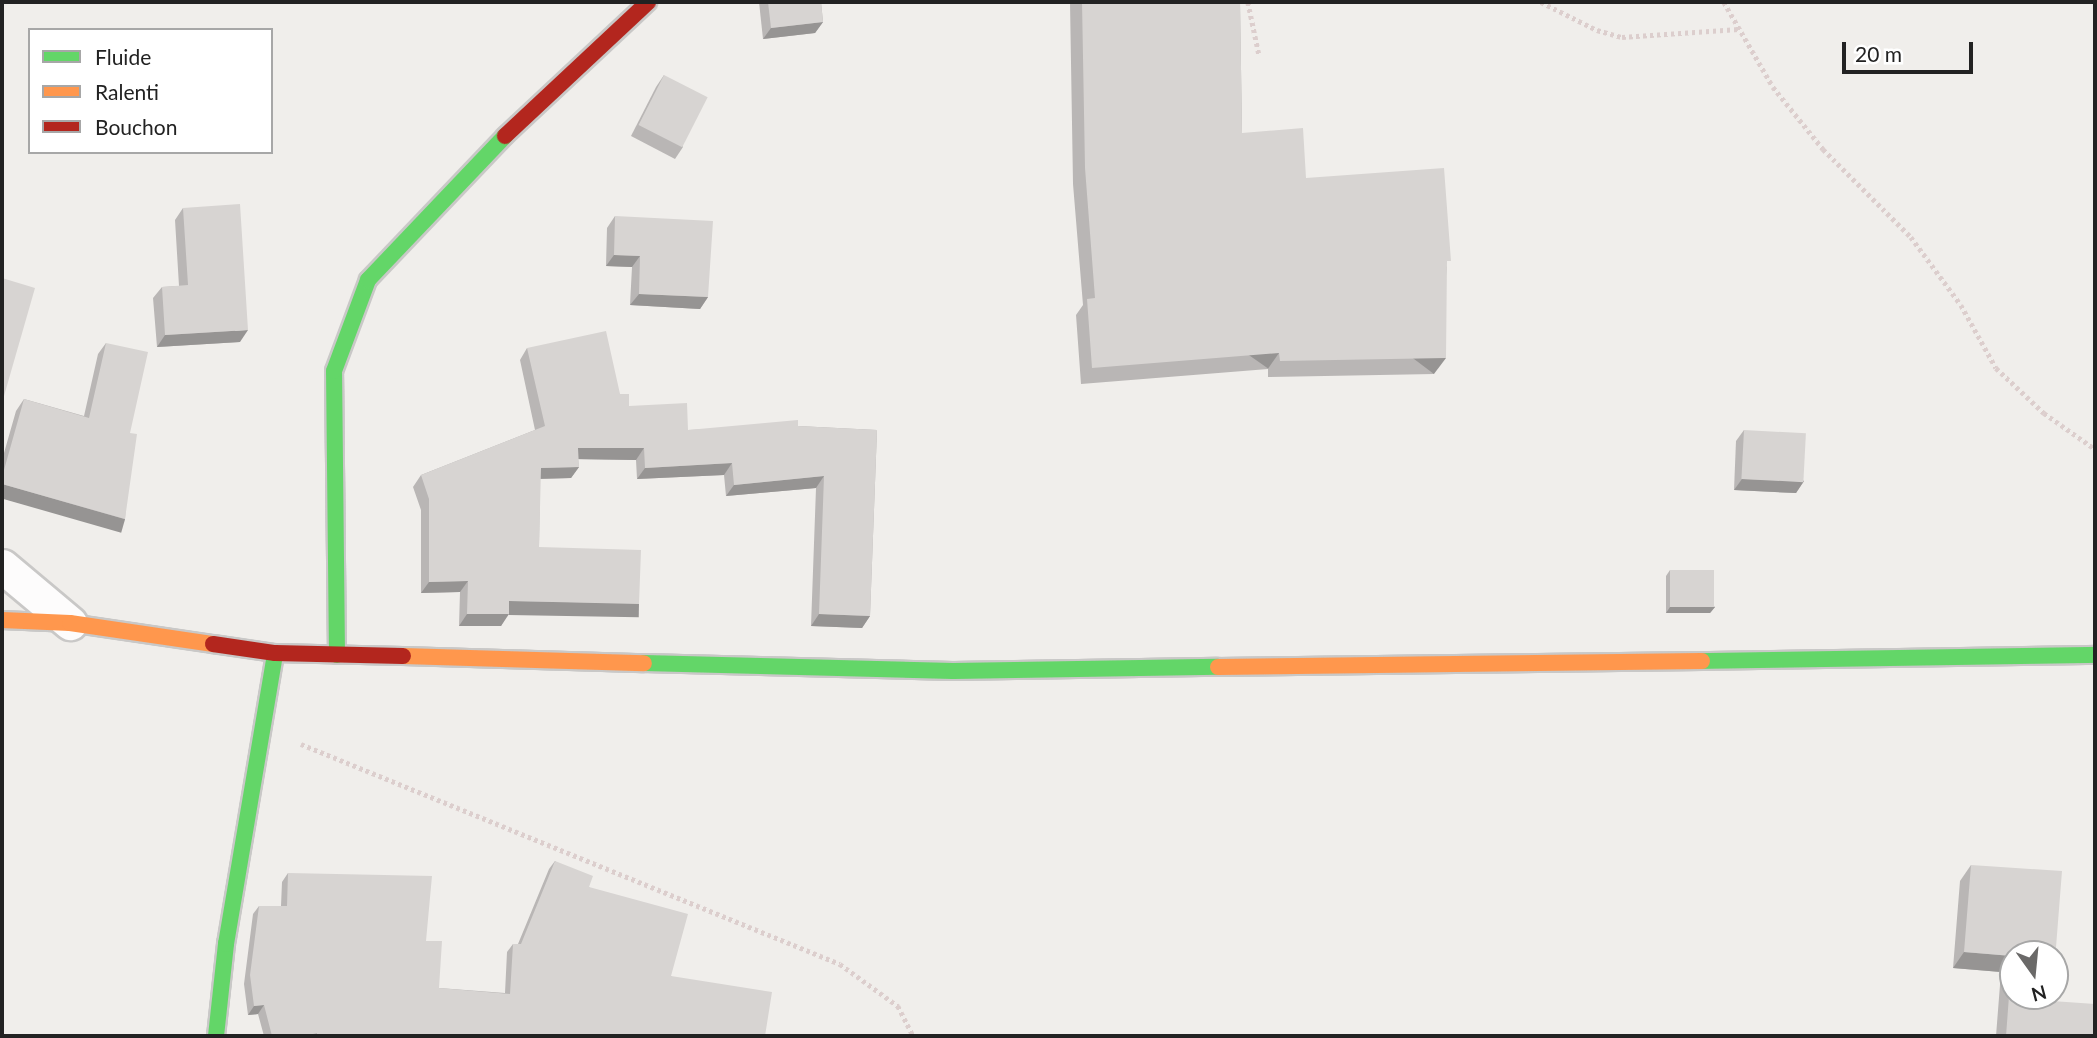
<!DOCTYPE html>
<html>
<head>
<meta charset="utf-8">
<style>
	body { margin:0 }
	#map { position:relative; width:2097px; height:1038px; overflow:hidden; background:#f0eeeb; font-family:Lato,sans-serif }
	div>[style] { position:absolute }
	.path>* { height:4.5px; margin-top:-2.25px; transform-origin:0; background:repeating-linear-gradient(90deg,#dccecd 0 3.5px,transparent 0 7px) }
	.roads { filter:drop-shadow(2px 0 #c9c8c7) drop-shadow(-2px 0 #c9c8c7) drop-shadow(0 2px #c9c8c7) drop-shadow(0 -2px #c9c8c7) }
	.street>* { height:33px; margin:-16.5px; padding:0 16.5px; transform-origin:16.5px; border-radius:16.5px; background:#fdfcfc }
	.fast>* { height:16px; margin:-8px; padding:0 8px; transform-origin:8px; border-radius:8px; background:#63d668 }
	.slow>* { height:16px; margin:-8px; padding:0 8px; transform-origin:8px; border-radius:8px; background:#ff974d }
	.jam>* { height:16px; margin:-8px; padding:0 8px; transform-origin:8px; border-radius:8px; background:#b3261e }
	.wall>* { inset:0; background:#b9b6b5 }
	.shaded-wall>* { inset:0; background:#969493; transform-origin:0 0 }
	.building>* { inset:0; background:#d7d4d2; transform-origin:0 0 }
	span { translate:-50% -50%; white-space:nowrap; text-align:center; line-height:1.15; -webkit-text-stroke:5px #fff; paint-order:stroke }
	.frame { position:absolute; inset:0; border:4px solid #222; pointer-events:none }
	.legend { position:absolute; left:28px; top:28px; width:245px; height:126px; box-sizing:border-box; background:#fff; border:2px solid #a7a7a7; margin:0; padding:9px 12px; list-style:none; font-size:21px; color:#222 }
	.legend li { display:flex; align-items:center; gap:14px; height:35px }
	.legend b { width:35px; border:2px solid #a7a7a7 }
	.north { position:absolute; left:1999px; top:940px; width:70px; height:70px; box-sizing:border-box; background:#fff; border:2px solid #a7a7a7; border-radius:50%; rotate:165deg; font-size:19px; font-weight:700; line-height:28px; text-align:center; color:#222 }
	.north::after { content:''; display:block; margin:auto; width:24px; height:32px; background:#6a6968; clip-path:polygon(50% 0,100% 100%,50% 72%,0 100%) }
	.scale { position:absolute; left:1842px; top:42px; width:131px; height:32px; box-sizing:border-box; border:4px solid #222; border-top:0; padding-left:9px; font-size:21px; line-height:24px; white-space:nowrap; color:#222; -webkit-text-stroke:5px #fff; paint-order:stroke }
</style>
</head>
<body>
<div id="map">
	<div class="path">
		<i style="left:1248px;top:2px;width:53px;rotate:78.1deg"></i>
		<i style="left:1541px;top:2px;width:63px;rotate:26.6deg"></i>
		<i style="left:1597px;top:30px;width:26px;rotate:16deg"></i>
		<i style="left:1622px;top:37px;width:117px;rotate:-3.9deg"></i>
		<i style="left:1724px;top:2px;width:98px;rotate:60deg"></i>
		<i style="left:1773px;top:87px;width:80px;rotate:51.1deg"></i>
		<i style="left:1823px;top:149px;width:124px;rotate:45deg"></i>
		<i style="left:1911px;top:237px;width:84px;rotate:53.7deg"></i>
		<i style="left:1961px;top:305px;width:72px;rotate:60.9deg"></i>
		<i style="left:1996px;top:368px;width:66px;rotate:43.2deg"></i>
		<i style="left:2044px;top:413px;width:62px;rotate:35.2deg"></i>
		<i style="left:301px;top:744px;width:582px;rotate:22.2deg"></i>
		<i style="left:840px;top:964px;width:72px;rotate:35.9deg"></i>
		<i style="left:898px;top:1006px;width:34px;rotate:63deg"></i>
	</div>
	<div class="roads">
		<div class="street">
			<i style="left:2px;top:566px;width:89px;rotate:40deg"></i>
		</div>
		<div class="fast">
			<i style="left:337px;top:655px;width:284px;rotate:-90.6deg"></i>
			<i style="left:334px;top:371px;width:97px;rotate:-69.5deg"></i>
			<i style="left:368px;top:280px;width:199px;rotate:-46.4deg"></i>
			<i style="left:1702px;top:661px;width:393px;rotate:-0.9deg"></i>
			<i style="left:644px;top:663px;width:309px;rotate:1.5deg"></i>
			<i style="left:953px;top:671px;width:265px;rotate:-0.9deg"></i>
			<i style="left:216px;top:1036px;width:93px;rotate:-83.8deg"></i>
			<i style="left:226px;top:944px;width:295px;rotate:-80.4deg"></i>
		</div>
		<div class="slow">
			<i style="left:2px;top:620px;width:68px;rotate:2.5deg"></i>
			<i style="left:70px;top:623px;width:145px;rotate:8.4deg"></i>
			<i style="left:403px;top:656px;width:241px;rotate:1.7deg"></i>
			<i style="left:1218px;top:667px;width:484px;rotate:-0.7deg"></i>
		</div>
		<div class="jam">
			<i style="left:505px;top:136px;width:196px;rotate:-43.1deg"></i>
			<i style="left:213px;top:644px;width:63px;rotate:8.3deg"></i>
			<i style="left:275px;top:653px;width:128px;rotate:1.3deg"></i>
		</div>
	</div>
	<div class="wall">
		<i style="clip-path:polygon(759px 2px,821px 2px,823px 22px,815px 33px,763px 39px)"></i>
		<i style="clip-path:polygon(1070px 2px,1240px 2px,1242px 133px,1306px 178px,1447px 267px,1434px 374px,1268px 377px,1268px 369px,1081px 384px,1076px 315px,1083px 305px,1073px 184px)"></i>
		<i style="clip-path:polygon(664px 75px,683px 147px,675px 159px,631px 136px,656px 87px)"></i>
		<i style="clip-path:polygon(183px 208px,240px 342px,157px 347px,153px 298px,162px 287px,179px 286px,175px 220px)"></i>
		<i style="clip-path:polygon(615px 216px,708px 297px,700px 309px,630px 305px,632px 267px,606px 266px,607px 228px)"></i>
		<i style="clip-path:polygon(106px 343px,130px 433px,125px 519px,117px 530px,2px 498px,2px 460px,16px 411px,24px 399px,84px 416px,98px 354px)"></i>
		<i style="clip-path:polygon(527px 348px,620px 394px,629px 406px,688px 430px,798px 426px,877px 430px,870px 616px,862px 628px,811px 626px,816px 488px,726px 496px,724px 475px,637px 479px,636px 460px,578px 459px,579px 467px,571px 478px,540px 479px,539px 547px,639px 604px,631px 615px,509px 612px,501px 626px,459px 626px,460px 592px,421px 593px,421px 510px,413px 487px,421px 475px,535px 430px,520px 360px)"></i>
		<i style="clip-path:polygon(1744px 430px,1804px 481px,1796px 493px,1734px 490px,1736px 441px)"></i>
		<i style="clip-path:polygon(1670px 570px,1715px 607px,1710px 613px,1666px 613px,1666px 576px)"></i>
		<i style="clip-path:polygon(555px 861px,589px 887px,671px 976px,765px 1036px,264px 1036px,258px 1014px,248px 1015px,244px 984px,253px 914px,259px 906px,281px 906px,282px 882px,288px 873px,426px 941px,439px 988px,505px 993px,507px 952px,513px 944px,518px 944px,549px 869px)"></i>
		<i style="clip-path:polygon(1971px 865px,2052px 1001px,2095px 1036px,1996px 1036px,2001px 972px,1953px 968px,1960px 881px)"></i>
	</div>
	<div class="shaded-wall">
		<i style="clip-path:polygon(823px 22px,815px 33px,763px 39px,771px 28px)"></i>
		<i style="clip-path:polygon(614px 255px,640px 256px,632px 267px,606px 266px)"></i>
		<i style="clip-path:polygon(639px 294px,708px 297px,700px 309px,630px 305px)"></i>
		<i style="clip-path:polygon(248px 330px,240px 342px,157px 347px,165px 335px)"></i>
		<i style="left:1279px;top:353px;width:19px;height:188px;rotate:125deg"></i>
		<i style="left:1446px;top:358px;width:20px;height:166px;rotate:127deg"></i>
		<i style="clip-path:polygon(578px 448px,644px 448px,636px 460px,570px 459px)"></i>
		<i style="clip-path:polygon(732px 463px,724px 475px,637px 479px,645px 468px)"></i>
		<i style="clip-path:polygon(579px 467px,571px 478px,533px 479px,541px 468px)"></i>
		<i style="clip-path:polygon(824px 476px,816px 488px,726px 496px,734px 485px)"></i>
		<i style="clip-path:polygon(1742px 479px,1804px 481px,1796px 493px,1734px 490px)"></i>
		<i style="left:2px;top:484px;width:128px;height:14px;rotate:16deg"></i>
		<i style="clip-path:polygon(468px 581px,460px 592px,421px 593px,429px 582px)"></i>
		<i style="left:509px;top:601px;width:130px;height:14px;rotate:1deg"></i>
		<i style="clip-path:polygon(1670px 607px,1715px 607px,1710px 613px,1666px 613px)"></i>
		<i style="clip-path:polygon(467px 614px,509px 614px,501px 626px,459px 626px)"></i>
		<i style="clip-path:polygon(819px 614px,870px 616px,862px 628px,811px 626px)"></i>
		<i style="clip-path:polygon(1964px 952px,2012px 956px,2001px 972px,1953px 968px)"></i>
		<i style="clip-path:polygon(264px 1005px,258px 1014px,248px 1015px,254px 1006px)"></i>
	</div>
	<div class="building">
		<i style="clip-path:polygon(768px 2px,821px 2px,823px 22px,771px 28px)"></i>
		<i style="clip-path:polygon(1082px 2px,1240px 2px,1242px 133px,1303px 128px,1306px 178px,1444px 168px,1451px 261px,1447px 261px,1446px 358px,1280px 361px,1279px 353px,1092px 368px,1087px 299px,1095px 298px,1085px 168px)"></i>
		<i style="left:664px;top:75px;width:49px;height:56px;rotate:27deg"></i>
		<i style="clip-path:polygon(240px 204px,248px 330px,165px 335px,162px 287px,188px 285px,183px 208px)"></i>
		<i style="clip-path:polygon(615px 216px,713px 221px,708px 297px,639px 294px,640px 256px,614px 255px)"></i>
		<i style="clip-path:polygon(2px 278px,35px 288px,4px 396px,2px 395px)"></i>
		<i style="clip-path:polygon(606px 331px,620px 394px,629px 394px,629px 406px,687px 403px,688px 430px,798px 420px,798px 426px,877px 430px,870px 616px,819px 614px,824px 476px,734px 485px,732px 463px,645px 468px,644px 448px,578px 448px,579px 467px,541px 468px,539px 547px,641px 550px,639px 604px,509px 601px,509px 614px,467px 614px,468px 581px,429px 582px,429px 499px,421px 475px,545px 426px,527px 348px)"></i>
		<i style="clip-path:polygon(106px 343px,148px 352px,130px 433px,137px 434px,125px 519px,2px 484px,2px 477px,24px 399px,89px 418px)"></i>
		<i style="left:1744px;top:430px;width:62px;height:49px;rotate:3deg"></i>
		<i style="left:1670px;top:570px;width:44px;height:37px"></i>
		<i style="clip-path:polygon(555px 861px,593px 876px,589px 887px,688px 914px,671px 976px,772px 992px,765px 1036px,317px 1036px,317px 1033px,305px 1036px,272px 1036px,264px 1005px,254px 1006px,250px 975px,259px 906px,287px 906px,288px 873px,432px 876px,426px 941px,442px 941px,439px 988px,510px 994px,513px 944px,521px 944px)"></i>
		<i style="clip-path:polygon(1971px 865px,2062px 871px,2055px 960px,2055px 954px,2013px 954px,2013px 996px,2052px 996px,2052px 1001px,2095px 1004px,2095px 1036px,2006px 1036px,2012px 956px,1964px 952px)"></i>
	</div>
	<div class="frame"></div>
	<ul class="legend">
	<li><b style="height:9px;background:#63d668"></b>Fluide</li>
	<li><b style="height:9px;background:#ff974d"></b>Ralenti</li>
	<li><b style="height:9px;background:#b3261e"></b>Bouchon</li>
	</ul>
	<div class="north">N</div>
	<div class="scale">20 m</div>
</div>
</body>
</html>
